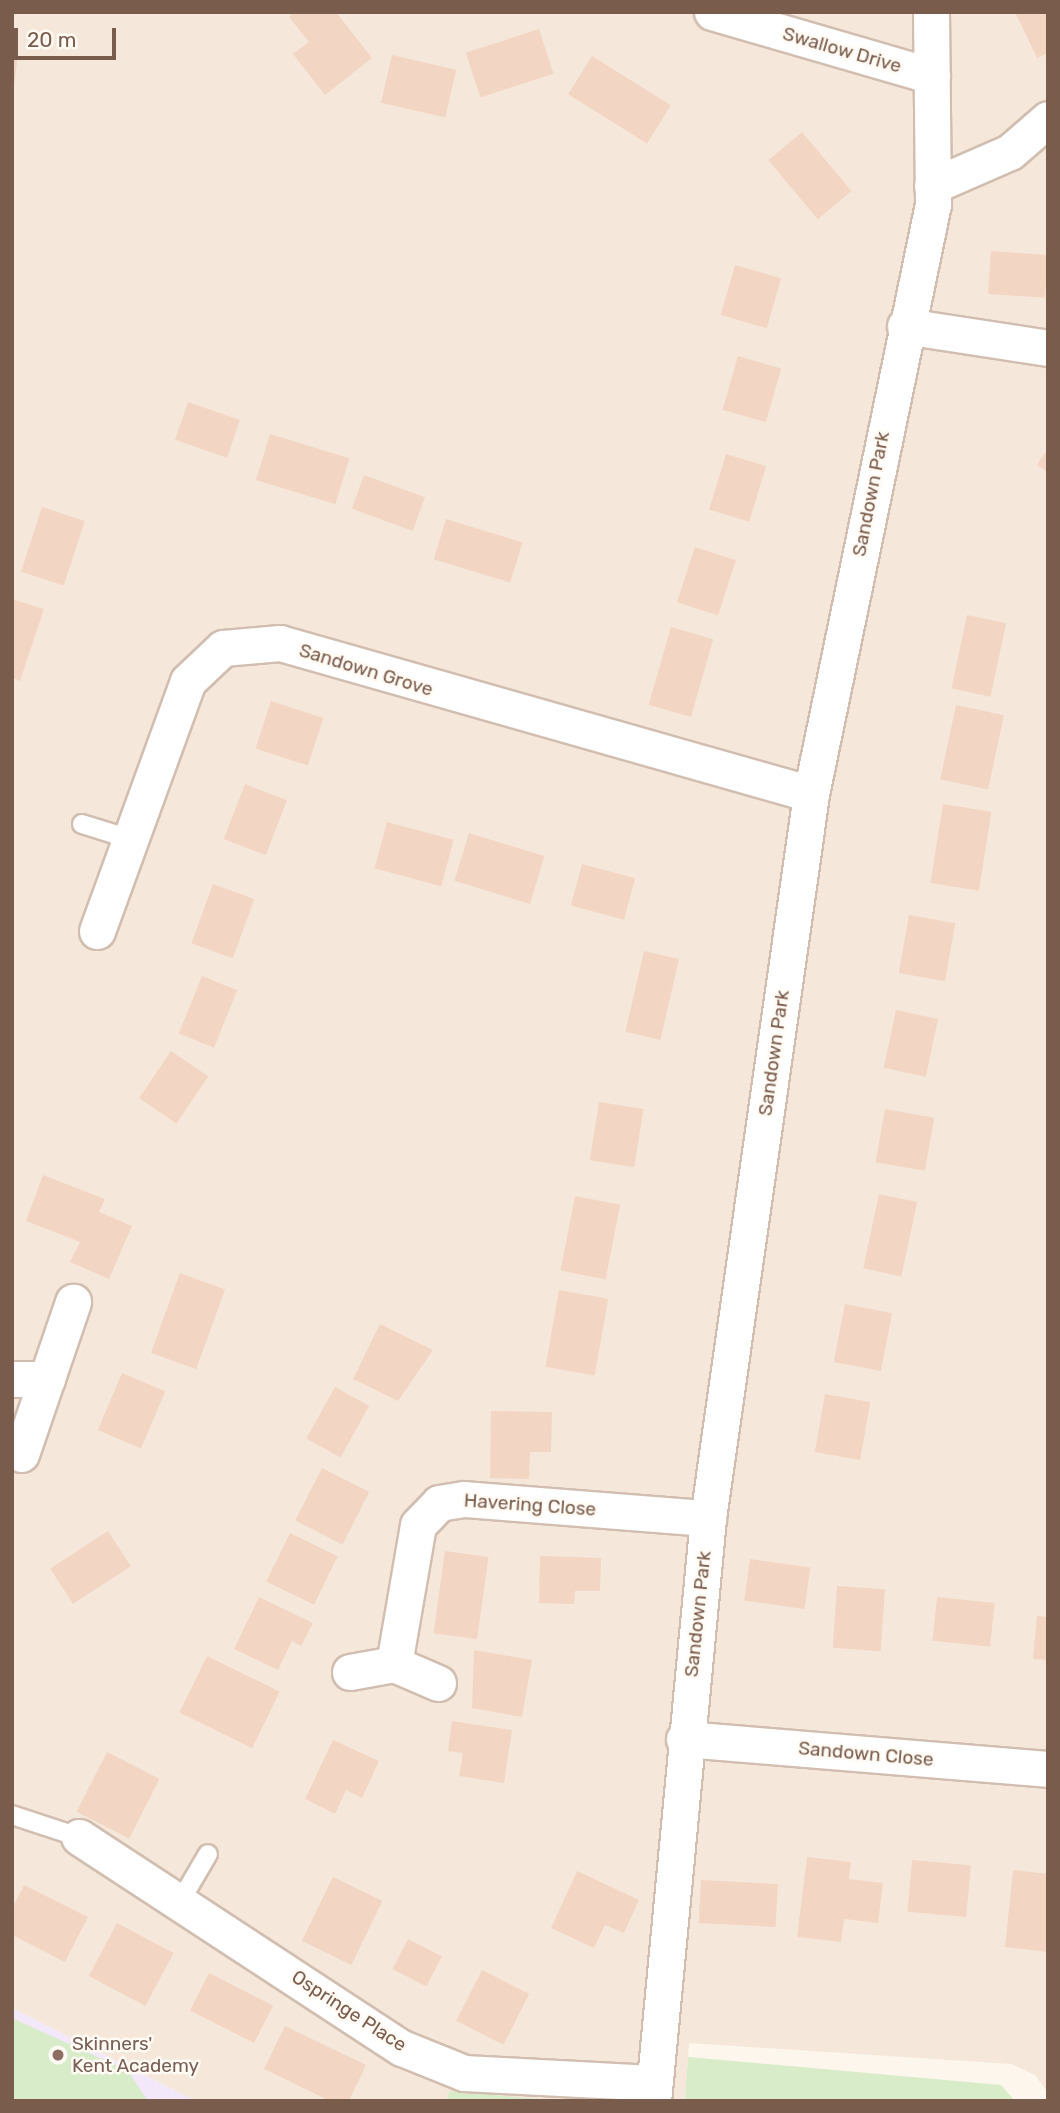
<!DOCTYPE html>
<html>
<head>
<meta charset="utf-8">
<style>
	body { margin:0 }
	#map { position:relative; width:1060px; height:2113px; overflow:hidden; background:#fdf6ec; font-family:Rubik,sans-serif }
	div>[style] { position:absolute }
	.residential>* { inset:0; background:#f5e8da }
	.education>* { inset:0; background:#f3e8fa }
	.green>* { inset:0; background:#d8ecc9 }
	.building>* { inset:0; background:#f3d5c3; transform-origin:0 0 }
	.roads { filter:drop-shadow(2px 0 #d1beb0) drop-shadow(-2px 0 #d1beb0) drop-shadow(0 2px #d1beb0) drop-shadow(0 -2px #d1beb0) }
	.lane>* { height:18px; margin:-9px; padding:0 9px; transform-origin:9px; border-radius:9px; background:#fff }
	.street>* { height:35px; margin:-17.5px; padding:0 17.5px; transform-origin:17.5px; border-radius:17.5px; background:#fff }
	.dots>* { width:19px; height:19px; translate:-50% -50%; box-sizing:border-box; border:4px solid #fffaf3; border-radius:50% }
	span { translate:-50% -50%; white-space:nowrap; text-align:center; line-height:1.15; -webkit-text-stroke:5px #fffaf3; paint-order:stroke }
	.street-label { font-size:19px; color:#7a5c4d }
	.education-label { font-size:19px; color:#785e54 }
	.left { translate:0 -50%; text-align:left }
	.frame { position:absolute; inset:0; border:14px solid #7a5c4d; pointer-events:none }
	.scale { position:absolute; left:14px; top:28px; width:102px; height:32px; box-sizing:border-box; border:4px solid #7a5c4d; border-top:0; padding-left:9px; font-size:21px; line-height:24px; white-space:nowrap; color:#7a5c4d; -webkit-text-stroke:5px #fffaf3; paint-order:stroke }
</style>
</head>
<body>
<div id="map">
	<div class="residential">
		<i style="clip-path:polygon(12px 12px,1048px 12px,1048px 2093px,1035px 2075px,1011px 2064px,689px 2043px,685px 2101px,196px 2101px,12px 2008px)"></i>
	</div>
	<div class="education">
		<i style="clip-path:polygon(12px 2008px,196px 2101px,12px 2101px)"></i>
	</div>
	<div class="green">
		<i style="clip-path:polygon(12px 2018px,128px 2071px,148px 2101px,12px 2101px)"></i>
		<i style="clip-path:polygon(688px 2057px,1001px 2085px,1015px 2101px,685px 2101px)"></i>
		<i style="clip-path:polygon(450px 2091px,562px 2101px,446px 2101px)"></i>
	</div>
	<div class="building">
		<i style="clip-path:polygon(294px 12px,336px 12px,372px 58px,325px 95px,293px 54px,309px 42px,289px 17px)"></i>
		<i style="clip-path:polygon(1015px 12px,1048px 12px,1048px 53px,1037px 58px)"></i>
		<i style="left:539px;top:29px;width:47px;height:77px;rotate:72deg"></i>
		<i style="clip-path:polygon(12px 53px,18px 53px,14px 88px,12px 88px)"></i>
		<i style="left:392px;top:55px;width:66px;height:49px;rotate:13deg"></i>
		<i style="left:592px;top:56px;width:93px;height:45px;rotate:32deg"></i>
		<i style="left:802px;top:132px;width:77px;height:44px;rotate:50deg"></i>
		<i style="left:991px;top:251px;width:57px;height:43px;rotate:4deg"></i>
		<i style="left:735px;top:265px;width:48px;height:52px;rotate:16deg"></i>
		<i style="left:738px;top:356px;width:45px;height:56px;rotate:16deg"></i>
		<i style="left:188px;top:402px;width:55px;height:40px;rotate:19deg"></i>
		<i style="left:270px;top:434px;width:83px;height:48px;rotate:17deg"></i>
		<i style="clip-path:polygon(1048px 448px,1048px 472px,1037px 465px)"></i>
		<i style="left:726px;top:454px;width:42px;height:58px;rotate:17deg"></i>
		<i style="left:364px;top:475px;width:65px;height:36px;rotate:20deg"></i>
		<i style="left:42px;top:507px;width:45px;height:68px;rotate:18deg"></i>
		<i style="left:446px;top:519px;width:80px;height:42px;rotate:17deg"></i>
		<i style="left:695px;top:547px;width:43px;height:58px;rotate:18deg"></i>
		<i style="clip-path:polygon(12px 599px,44px 609px,20px 681px,12px 678px)"></i>
		<i style="left:967px;top:615px;width:40px;height:75px;rotate:12deg"></i>
		<i style="left:671px;top:627px;width:44px;height:81px;rotate:16deg"></i>
		<i style="left:271px;top:701px;width:55px;height:50px;rotate:18deg"></i>
		<i style="left:956px;top:705px;width:49px;height:76px;rotate:12deg"></i>
		<i style="left:245px;top:784px;width:45px;height:59px;rotate:21deg"></i>
		<i style="left:943px;top:804px;width:49px;height:80px;rotate:9deg"></i>
		<i style="left:387px;top:822px;width:69px;height:48px;rotate:15deg"></i>
		<i style="left:469px;top:833px;width:79px;height:50px;rotate:17deg"></i>
		<i style="left:582px;top:864px;width:55px;height:43px;rotate:15deg"></i>
		<i style="left:213px;top:884px;width:44px;height:63px;rotate:20deg"></i>
		<i style="left:909px;top:915px;width:47px;height:59px;rotate:10deg"></i>
		<i style="left:644px;top:951px;width:36px;height:83px;rotate:13deg"></i>
		<i style="left:202px;top:976px;width:38px;height:62px;rotate:22deg"></i>
		<i style="left:896px;top:1010px;width:43px;height:59px;rotate:12deg"></i>
		<i style="left:171px;top:1051px;width:45px;height:57px;rotate:34deg"></i>
		<i style="left:599px;top:1102px;width:45px;height:59px;rotate:9deg"></i>
		<i style="left:885px;top:1109px;width:50px;height:54px;rotate:10deg"></i>
		<i style="clip-path:polygon(43px 1175px,105px 1199px,99px 1212px,132px 1226px,109px 1279px,70px 1262px,80px 1242px,26px 1221px)"></i>
		<i style="left:879px;top:1194px;width:39px;height:76px;rotate:12deg"></i>
		<i style="left:575px;top:1196px;width:46px;height:76px;rotate:11deg"></i>
		<i style="left:180px;top:1273px;width:48px;height:85px;rotate:20deg"></i>
		<i style="left:559px;top:1290px;width:50px;height:78px;rotate:10deg"></i>
		<i style="left:845px;top:1304px;width:48px;height:59px;rotate:11deg"></i>
		<i style="clip-path:polygon(380px 1324px,433px 1350px,398px 1401px,353px 1379px)"></i>
		<i style="left:122px;top:1373px;width:47px;height:62px;rotate:23deg"></i>
		<i style="left:335px;top:1387px;width:39px;height:59px;rotate:29deg"></i>
		<i style="left:825px;top:1394px;width:46px;height:59px;rotate:10deg"></i>
		<i style="clip-path:polygon(491px 1411px,552px 1412px,551px 1452px,530px 1452px,529px 1479px,490px 1478px)"></i>
		<i style="left:322px;top:1468px;width:53px;height:59px;rotate:27deg"></i>
		<i style="left:108px;top:1531px;width:42px;height:69px;rotate:57deg"></i>
		<i style="left:290px;top:1533px;width:53px;height:54px;rotate:26deg"></i>
		<i style="left:445px;top:1551px;width:44px;height:83px;rotate:8deg"></i>
		<i style="clip-path:polygon(540px 1556px,601px 1558px,600px 1591px,575px 1591px,574px 1604px,539px 1603px)"></i>
		<i style="left:750px;top:1559px;width:61px;height:42px;rotate:8deg"></i>
		<i style="left:837px;top:1586px;width:48px;height:62px;rotate:4deg"></i>
		<i style="clip-path:polygon(259px 1597px,313px 1623px,301px 1646px,292px 1641px,278px 1670px,234px 1649px)"></i>
		<i style="left:937px;top:1597px;width:58px;height:44px;rotate:6deg"></i>
		<i style="clip-path:polygon(1037px 1616px,1048px 1617px,1048px 1660px,1033px 1659px)"></i>
		<i style="clip-path:polygon(474px 1650px,532px 1660px,522px 1717px,472px 1708px)"></i>
		<i style="left:207px;top:1656px;width:81px;height:63px;rotate:26deg"></i>
		<i style="clip-path:polygon(452px 1721px,512px 1730px,504px 1783px,459px 1776px,463px 1753px,448px 1751px)"></i>
		<i style="clip-path:polygon(333px 1740px,379px 1761px,362px 1798px,346px 1790px,335px 1814px,305px 1799px)"></i>
		<i style="left:107px;top:1752px;width:59px;height:67px;rotate:27deg"></i>
		<i style="clip-path:polygon(807px 1857px,851px 1862px,849px 1879px,883px 1883px,878px 1923px,844px 1919px,841px 1942px,797px 1937px)"></i>
		<i style="left:912px;top:1860px;width:59px;height:52px;rotate:5deg"></i>
		<i style="clip-path:polygon(1013px 1870px,1048px 1874px,1048px 1952px,1005px 1947px)"></i>
		<i style="clip-path:polygon(577px 1871px,639px 1900px,624px 1933px,605px 1925px,594px 1948px,551px 1928px)"></i>
		<i style="left:333px;top:1877px;width:55px;height:71px;rotate:26deg"></i>
		<i style="left:701px;top:1880px;width:77px;height:43px;rotate:3deg"></i>
		<i style="clip-path:polygon(24px 1885px,88px 1917px,65px 1962px,12px 1935px,12px 1909px)"></i>
		<i style="left:117px;top:1923px;width:64px;height:60px;rotate:28deg"></i>
		<i style="left:408px;top:1939px;width:38px;height:34px;rotate:27deg"></i>
		<i style="left:482px;top:1970px;width:53px;height:57px;rotate:27deg"></i>
		<i style="left:209px;top:1973px;width:72px;height:42px;rotate:27deg"></i>
		<i style="clip-path:polygon(285px 2026px,366px 2065px,349px 2101px,330px 2101px,264px 2069px)"></i>
	</div>
	<div class="roads">
		<div class="lane">
			<i style="left:82px;top:824px;width:50px;rotate:17.4deg"></i>
			<i style="left:12px;top:1815px;width:71px;rotate:18.2deg"></i>
			<i style="left:181px;top:1900px;width:53px;rotate:-59.6deg"></i>
		</div>
		<div class="street">
			<i style="left:712px;top:12px;width:229px;rotate:16.2deg"></i>
			<i style="left:932px;top:186px;width:85px;rotate:-23.6deg"></i>
			<i style="left:1010px;top:152px;width:50px;rotate:-41deg"></i>
			<i style="left:905px;top:326px;width:145px;rotate:8.7deg"></i>
			<i style="left:97px;top:931px;width:266px;rotate:-70deg"></i>
			<i style="left:188px;top:681px;width:48px;rotate:-43.3deg"></i>
			<i style="left:223px;top:648px;width:57px;rotate:-5deg"></i>
			<i style="left:280px;top:643px;width:552px;rotate:15.87deg"></i>
			<i style="left:12px;top:1379px;width:35px"></i>
			<i style="left:21px;top:1454px;width:161px;rotate:-71.1deg"></i>
			<i style="left:350px;top:1672px;width:45px;rotate:-10.3deg"></i>
			<i style="left:438px;top:1683px;width:48px;rotate:-156.6deg"></i>
			<i style="left:394px;top:1664px;width:141px;rotate:-80.2deg"></i>
			<i style="left:418px;top:1525px;width:30px;rotate:-46deg"></i>
			<i style="left:439px;top:1503px;width:25px;rotate:-9deg"></i>
			<i style="left:464px;top:1499px;width:245px;rotate:4.5deg"></i>
			<i style="left:684px;top:1739px;width:365px;rotate:4.7deg"></i>
			<i style="left:79px;top:1837px;width:386px;rotate:33.2deg"></i>
			<i style="left:402px;top:2048px;width:67px;rotate:22deg"></i>
			<i style="left:464px;top:2073px;width:189px;rotate:3deg"></i>
			<i style="left:653px;top:2101px;width:586px;rotate:-84.61deg"></i>
			<i style="left:708px;top:1518px;width:731px;rotate:-81.9deg"></i>
			<i style="left:811px;top:794px;width:602px;rotate:-78.32deg"></i>
			<i style="left:933px;top:204px;width:192px;rotate:-90.6deg"></i>
		</div>
	</div>
	<div class="dots">
		<i style="left:58px;top:2055px;background:#8d6e63"></i>
	</div>
	<div class="street-label">
		<span style="left:842px;top:50px;rotate:16deg">Swallow Drive</span>
		<span style="left:871px;top:494px;rotate:-79deg">Sandown Park</span>
		<span style="left:366px;top:670px;rotate:17deg">Sandown Grove</span>
		<span style="left:774px;top:1053px;rotate:-82deg">Sandown Park</span>
		<span style="left:530px;top:1505px;rotate:4deg">Havering Close</span>
		<span style="left:698px;top:1614px;rotate:-84deg">Sandown Park</span>
		<span style="left:866px;top:1754px;rotate:5deg">Sandown Close</span>
		<span style="left:349px;top:2011px;rotate:33deg">Ospringe Place</span>
	</div>
	<div class="education-label">
		<span class="left" style="left:72px;top:2055px">Skinners'<br>Kent Academy</span>
	</div>
	<div class="frame"></div>
	<div class="scale">20 m</div>
</div>
</body>
</html>
